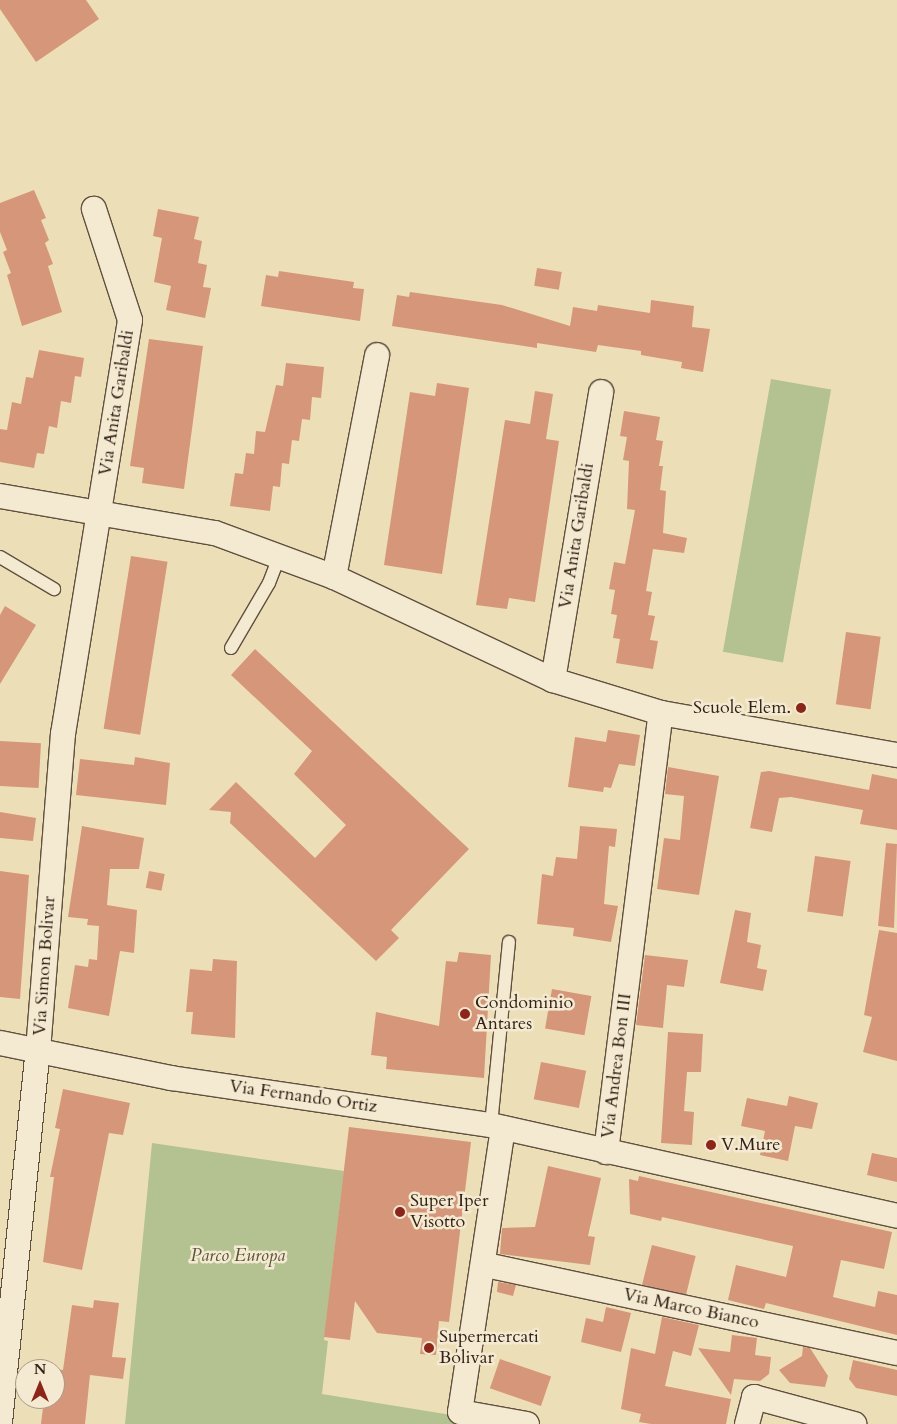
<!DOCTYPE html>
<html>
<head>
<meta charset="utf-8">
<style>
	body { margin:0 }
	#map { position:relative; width:897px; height:1424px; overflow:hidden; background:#ecdfb8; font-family:Cardo,serif }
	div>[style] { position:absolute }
	.green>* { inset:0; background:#b4c291; transform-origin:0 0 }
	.building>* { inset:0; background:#d69679; transform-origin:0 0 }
	.roads { filter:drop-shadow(1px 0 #60503e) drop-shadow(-1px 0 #60503e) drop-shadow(0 1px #60503e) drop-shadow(0 -1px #60503e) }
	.service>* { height:12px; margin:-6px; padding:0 6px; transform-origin:6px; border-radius:6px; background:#f3ead1 }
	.minor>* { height:24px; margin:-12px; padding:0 12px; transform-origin:12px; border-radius:12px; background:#f3ead1 }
	.dots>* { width:14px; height:14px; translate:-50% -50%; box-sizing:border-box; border:2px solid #f3ead1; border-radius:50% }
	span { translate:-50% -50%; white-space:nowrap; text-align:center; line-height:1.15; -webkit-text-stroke:5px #f3ead1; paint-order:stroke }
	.street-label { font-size:18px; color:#322116 }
	.poi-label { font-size:18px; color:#322116 }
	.right { translate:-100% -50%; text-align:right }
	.left { translate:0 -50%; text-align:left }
	.park-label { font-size:18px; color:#59513b; font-style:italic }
	.north { position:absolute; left:15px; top:1359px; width:50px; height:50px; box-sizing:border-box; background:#f3ead1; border:1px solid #a69a86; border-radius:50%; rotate:0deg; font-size:14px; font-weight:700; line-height:20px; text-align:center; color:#322116 }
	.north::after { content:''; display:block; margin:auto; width:18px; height:22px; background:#8f2418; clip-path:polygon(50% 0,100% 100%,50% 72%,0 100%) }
</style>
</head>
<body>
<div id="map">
	<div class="green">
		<i style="left:771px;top:379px;width:61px;height:277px;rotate:10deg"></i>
		<i style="clip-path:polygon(152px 1143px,344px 1171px,324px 1340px,328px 1341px,322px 1394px,476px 1419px,475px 1424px,125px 1424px)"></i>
	</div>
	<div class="building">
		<i style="clip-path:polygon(0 0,86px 0,99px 19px,36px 62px,0 9px)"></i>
		<i style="clip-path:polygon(34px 190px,46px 218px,41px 220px,49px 240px,45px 243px,53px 264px,48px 266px,62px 312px,22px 326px,7px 275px,11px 273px,3px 252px,7px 250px,0 232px,0 203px)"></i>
		<i style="clip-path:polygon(158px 209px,199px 217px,194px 239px,202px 241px,198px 263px,207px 265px,203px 287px,211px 288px,205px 318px,166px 310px,171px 286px,154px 282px,162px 238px,153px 236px)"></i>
		<i style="left:537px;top:268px;width:25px;height:18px;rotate:9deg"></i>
		<i style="clip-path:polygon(279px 271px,354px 282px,353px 288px,364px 289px,360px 321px,261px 306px,266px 275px,278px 277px)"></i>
		<i style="clip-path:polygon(410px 292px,502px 305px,570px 326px,573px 307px,597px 311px,598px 305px,650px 313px,651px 300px,694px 306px,692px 327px,710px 329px,703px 372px,681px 368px,682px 362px,641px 355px,641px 351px,598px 345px,596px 352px,537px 343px,537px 348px,392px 326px,397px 295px,409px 297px)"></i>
		<i style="clip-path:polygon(149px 339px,203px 346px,184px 489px,142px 483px,144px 468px,130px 466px)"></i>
		<i style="clip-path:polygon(39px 350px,84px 358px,81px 377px,75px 376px,71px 403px,61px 401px,57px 428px,49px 426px,44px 454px,37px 453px,34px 468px,0 462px,0 429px,7px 430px,12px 402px,21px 404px,26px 377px,33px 378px)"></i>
		<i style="clip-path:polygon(286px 363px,324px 367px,321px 398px,312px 397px,310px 420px,302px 419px,299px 441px,292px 440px,289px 464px,282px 463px,280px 487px,273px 486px,270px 511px,230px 506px,235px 473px,243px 474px,246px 453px,254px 454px,256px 431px,265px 432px,276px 385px,283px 386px)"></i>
		<i style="clip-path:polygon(437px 383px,469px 388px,442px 574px,384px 565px,410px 392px,435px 396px)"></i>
		<i style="clip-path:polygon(535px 391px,553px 394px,546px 439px,559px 441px,535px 602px,509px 598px,507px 609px,476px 605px,505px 420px,530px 424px)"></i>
		<i style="clip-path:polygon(624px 411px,660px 417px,656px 440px,663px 441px,659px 466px,663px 466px,660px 490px,666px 491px,663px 533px,687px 538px,684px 553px,653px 549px,646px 591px,652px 592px,648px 615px,655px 616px,650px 640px,658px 641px,653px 669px,616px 663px,620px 639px,613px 638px,617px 615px,611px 614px,615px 590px,609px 589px,614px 562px,625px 564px,635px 510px,627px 509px,629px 461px,623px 460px,627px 437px,620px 436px)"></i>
		<i style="left:131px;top:556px;width:37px;height:175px;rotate:9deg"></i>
		<i style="clip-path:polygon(5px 606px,36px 625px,0 684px,0 615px)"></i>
		<i style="left:846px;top:632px;width:35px;height:73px;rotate:8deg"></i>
		<i style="clip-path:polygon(255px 649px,469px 849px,391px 930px,399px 938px,376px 961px,230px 823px,231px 812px,209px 810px,236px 782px,315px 858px,346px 825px,294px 774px,312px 751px,231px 675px)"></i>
		<i style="clip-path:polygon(608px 730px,640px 735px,635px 766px,619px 764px,611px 788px,604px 787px,603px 792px,568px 787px,575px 737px,606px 742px)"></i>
		<i style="left:0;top:741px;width:41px;height:45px;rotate:3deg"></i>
		<i style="clip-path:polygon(135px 757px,170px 763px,166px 805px,76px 795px,80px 759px,134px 765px)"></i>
		<i style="clip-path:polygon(668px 767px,719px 776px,699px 895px,657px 889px,664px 838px,680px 840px,684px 796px,665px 794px)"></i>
		<i style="clip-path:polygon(769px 771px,869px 790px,872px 774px,897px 779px,897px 830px,860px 824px,863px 810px,791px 797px,779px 798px,772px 832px,750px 828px,761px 772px)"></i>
		<i style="clip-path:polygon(0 812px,36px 818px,33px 841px,0 838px)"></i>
		<i style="clip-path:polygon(82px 826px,144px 838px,139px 869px,110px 869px,107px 905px,137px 910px,134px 953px,120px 951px,109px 1016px,68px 1008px,75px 965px,88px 967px,89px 959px,97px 960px,99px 926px,87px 925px,88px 919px,68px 917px)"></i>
		<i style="clip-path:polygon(580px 826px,617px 829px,615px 847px,609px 846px,604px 904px,618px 906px,611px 942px,573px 936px,574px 928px,537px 924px,542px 874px,553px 876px,556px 857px,577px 859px)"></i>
		<i style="clip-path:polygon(886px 843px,897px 844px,894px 928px,878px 926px)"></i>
		<i style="left:815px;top:856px;width:36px;height:56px;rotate:8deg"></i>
		<i style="clip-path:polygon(0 871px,29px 875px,20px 999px,0 997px)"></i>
		<i style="left:149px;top:871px;width:16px;height:17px;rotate:11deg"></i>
		<i style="clip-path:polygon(735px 910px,751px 913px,747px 942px,761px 945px,757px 968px,767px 970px,763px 991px,720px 983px)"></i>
		<i style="clip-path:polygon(879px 930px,897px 933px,897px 1061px,863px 1052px,872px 1017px,864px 1015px)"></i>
		<i style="clip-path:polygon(459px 952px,491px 955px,484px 1078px,386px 1069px,387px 1057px,371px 1055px,376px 1012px,439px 1026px,446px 961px,457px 962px)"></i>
		<i style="clip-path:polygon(645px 955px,688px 960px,684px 987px,667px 985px,663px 1028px,636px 1025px)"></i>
		<i style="clip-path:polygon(213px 959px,237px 961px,235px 1038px,191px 1034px,193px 1012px,186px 1012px,190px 969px,212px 971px)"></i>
		<i style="left:552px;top:989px;width:40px;height:40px;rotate:10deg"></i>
		<i style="clip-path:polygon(668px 1032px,703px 1034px,701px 1072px,687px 1072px,684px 1111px,694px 1112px,692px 1145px,661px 1143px)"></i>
		<i style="left:541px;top:1062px;width:46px;height:38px;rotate:11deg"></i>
		<i style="clip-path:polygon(63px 1089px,130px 1103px,123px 1135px,109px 1133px,82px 1270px,43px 1262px,54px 1177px,50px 1177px,60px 1129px,55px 1128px)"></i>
		<i style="clip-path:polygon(789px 1096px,818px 1103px,812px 1129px,795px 1126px,788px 1161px,760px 1155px,765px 1131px,741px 1126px,747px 1098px,787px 1106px)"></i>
		<i style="clip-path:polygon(349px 1127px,471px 1142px,449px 1322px,439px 1321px,436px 1355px,420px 1354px,422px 1338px,377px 1333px,355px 1301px,350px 1340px,324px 1337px)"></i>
		<i style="clip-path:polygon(872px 1153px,897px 1158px,897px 1182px,867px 1175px)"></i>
		<i style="clip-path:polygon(548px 1166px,601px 1178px,588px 1236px,595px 1237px,590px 1265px,500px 1254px,502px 1228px,535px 1227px)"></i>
		<i style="clip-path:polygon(639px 1176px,892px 1232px,884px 1269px,841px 1260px,833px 1297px,875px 1307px,878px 1291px,897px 1295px,897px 1335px,766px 1303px,764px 1309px,728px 1300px,736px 1265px,786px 1277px,793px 1246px,662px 1217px,661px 1221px,630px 1214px,629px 1179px,638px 1181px)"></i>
		<i style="left:652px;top:1245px;width:45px;height:41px;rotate:14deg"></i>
		<i style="clip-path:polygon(498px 1282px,516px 1285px,513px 1296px,497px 1292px)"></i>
		<i style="clip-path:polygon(94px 1300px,119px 1303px,112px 1357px,126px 1358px,123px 1379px,90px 1375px,85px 1424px,41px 1424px,44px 1399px,55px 1399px,55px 1369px,47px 1368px,63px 1370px,72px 1305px,93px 1308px)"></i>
		<i style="clip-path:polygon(606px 1307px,631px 1313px,621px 1352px,581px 1342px,586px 1318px,603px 1322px)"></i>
		<i style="clip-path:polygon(662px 1317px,699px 1325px,691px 1356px,673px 1351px,665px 1386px,731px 1399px,726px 1424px,651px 1424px,639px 1422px,641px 1414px,621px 1409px,631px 1348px,655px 1354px)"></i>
		<i style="clip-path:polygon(732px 1335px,757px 1338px,755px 1355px,771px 1357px,769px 1374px,760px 1381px,734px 1379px,731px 1395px,698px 1348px,730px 1352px)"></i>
		<i style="clip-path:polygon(803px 1347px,810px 1348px,828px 1376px,825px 1387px,790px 1383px,779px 1370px,802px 1356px)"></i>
		<i style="left:500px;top:1359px;width:54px;height:31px;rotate:19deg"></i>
		<i style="clip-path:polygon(853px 1360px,897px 1370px,897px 1396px,856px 1388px,849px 1379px)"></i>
	</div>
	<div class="roads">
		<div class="service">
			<i style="left:0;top:557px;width:63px;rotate:30.7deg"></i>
			<i style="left:231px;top:648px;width:75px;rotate:-59.7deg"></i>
			<i style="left:269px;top:583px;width:28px;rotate:-69deg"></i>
			<i style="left:491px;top:1125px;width:184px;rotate:-84.4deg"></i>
		</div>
		<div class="minor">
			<i style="left:0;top:496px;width:218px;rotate:9.8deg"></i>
			<i style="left:215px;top:533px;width:127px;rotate:20.3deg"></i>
			<i style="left:334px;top:577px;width:242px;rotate:25.2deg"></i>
			<i style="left:553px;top:680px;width:113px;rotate:17deg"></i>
			<i style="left:661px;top:713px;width:240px;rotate:10.1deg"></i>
			<i style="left:334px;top:577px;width:226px;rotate:-79deg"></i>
			<i style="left:553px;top:680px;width:292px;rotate:-80.5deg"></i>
			<i style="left:0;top:1043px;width:175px;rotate:11.6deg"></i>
			<i style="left:171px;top:1078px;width:323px;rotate:8.4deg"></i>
			<i style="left:491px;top:1125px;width:416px;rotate:12.6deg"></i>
			<i style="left:503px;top:1128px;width:287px;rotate:98.6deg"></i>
			<i style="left:460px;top:1412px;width:68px;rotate:10.2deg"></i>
			<i style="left:606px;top:1152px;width:442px;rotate:-82.9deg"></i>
			<i style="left:486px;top:1265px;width:420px;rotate:12.1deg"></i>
			<i style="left:0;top:1422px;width:373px;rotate:-84.2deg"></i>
			<i style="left:38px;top:1051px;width:318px;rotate:-85.5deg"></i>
			<i style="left:63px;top:734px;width:419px;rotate:-80.8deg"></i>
			<i style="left:130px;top:320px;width:117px;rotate:-108deg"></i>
			<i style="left:747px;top:1424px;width:28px;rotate:-75deg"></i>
			<i style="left:754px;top:1397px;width:104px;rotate:15.1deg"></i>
		</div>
	</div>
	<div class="dots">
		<i style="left:801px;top:708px;background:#8f2418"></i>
		<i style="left:465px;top:1014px;background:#8f2418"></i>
		<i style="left:711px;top:1145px;background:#8f2418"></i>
		<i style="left:400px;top:1212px;background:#8f2418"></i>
		<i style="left:429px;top:1348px;background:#8f2418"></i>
	</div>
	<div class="street-label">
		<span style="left:117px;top:403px;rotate:-81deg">Via Anita Garibaldi</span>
		<span style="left:577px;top:536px;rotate:-81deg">Via Anita Garibaldi</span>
		<span style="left:45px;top:966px;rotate:-86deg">Via Simon Bolivar</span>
		<span style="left:617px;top:1066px;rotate:-83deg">Via Andrea Bon III</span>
		<span style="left:303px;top:1097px;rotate:8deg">Via Fernando Ortiz</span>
		<span style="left:691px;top:1309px;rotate:12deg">Via Marco Bianco</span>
	</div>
	<div class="poi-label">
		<span class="right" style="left:791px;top:708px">Scuole Elem.</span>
		<span class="left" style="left:475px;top:1014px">Condominio<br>Antares</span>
		<span class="left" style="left:721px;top:1145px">V.Mure</span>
		<span class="left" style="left:410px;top:1212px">Super Iper<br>Visotto</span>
		<span class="left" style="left:439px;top:1348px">Supermercati<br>Bolivar</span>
	</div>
	<div class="park-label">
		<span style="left:238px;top:1256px">Parco Europa</span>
	</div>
	<div class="north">N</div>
</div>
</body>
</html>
